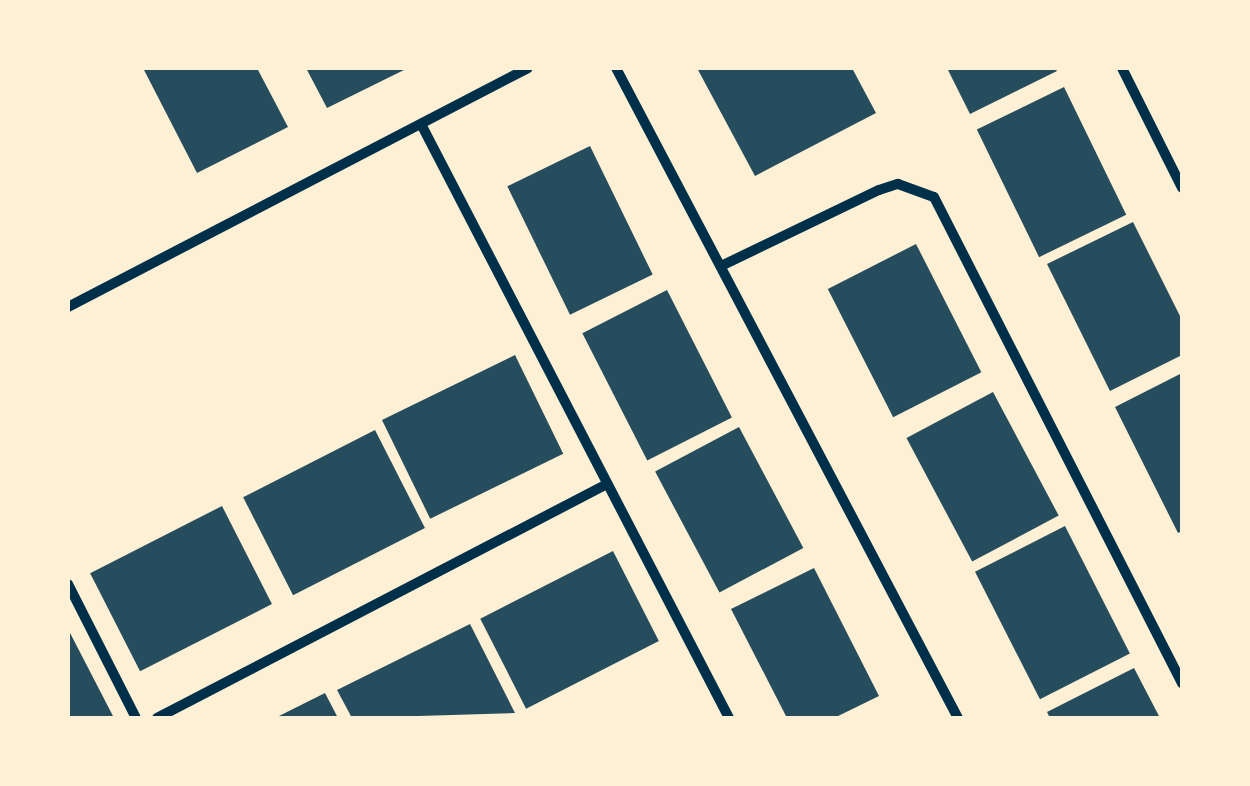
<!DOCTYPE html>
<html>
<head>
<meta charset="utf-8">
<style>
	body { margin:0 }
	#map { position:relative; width:1250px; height:786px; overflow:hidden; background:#fdf0d5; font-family:Commissioner,sans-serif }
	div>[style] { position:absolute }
	.building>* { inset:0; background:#264d5e; transform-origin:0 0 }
	.minor>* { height:10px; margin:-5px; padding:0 5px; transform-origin:5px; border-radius:5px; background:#003049 }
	span { translate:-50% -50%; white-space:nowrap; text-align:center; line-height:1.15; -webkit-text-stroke:8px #fdf0d5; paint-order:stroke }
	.frame { position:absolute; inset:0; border:70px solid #fdf0d5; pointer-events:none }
</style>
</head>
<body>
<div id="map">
	<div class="building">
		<i style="clip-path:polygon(143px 68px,257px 68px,288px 127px,197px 173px)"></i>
		<i style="clip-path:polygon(306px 68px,408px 68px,327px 108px)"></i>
		<i style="clip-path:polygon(697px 68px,852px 68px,876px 113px,755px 176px)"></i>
		<i style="clip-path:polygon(947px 68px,1055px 68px,1057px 71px,970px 114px)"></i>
		<i style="left:1064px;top:87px;width:142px;height:97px;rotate:64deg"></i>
		<i style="left:590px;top:146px;width:143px;height:92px;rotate:64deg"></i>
		<i style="clip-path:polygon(1133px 222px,1182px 320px,1182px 355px,1110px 391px,1047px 264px)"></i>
		<i style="left:916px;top:244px;width:144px;height:99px;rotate:63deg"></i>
		<i style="left:667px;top:290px;width:143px;height:95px;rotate:63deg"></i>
		<i style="left:515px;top:355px;width:110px;height:148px;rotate:64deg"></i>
		<i style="clip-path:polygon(1182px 373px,1182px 531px,1178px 533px,1115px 407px)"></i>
		<i style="left:993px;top:392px;width:140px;height:98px;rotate:62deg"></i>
		<i style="left:739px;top:427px;width:137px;height:95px;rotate:62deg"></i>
		<i style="left:375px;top:430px;width:110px;height:148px;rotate:63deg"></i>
		<i style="left:222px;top:506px;width:110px;height:148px;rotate:63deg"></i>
		<i style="left:1065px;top:526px;width:143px;height:101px;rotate:63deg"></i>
		<i style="left:613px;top:551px;width:101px;height:149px;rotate:63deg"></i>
		<i style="clip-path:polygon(814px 568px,879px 696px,834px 718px,787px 718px,731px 609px)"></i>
		<i style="clip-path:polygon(470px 624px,515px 713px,352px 718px,337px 690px)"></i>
		<i style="clip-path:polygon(68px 629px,114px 718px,68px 718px)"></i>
		<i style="clip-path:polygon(1134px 668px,1160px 718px,1050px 718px,1047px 712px)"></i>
		<i style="clip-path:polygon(325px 693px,338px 718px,275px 718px)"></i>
	</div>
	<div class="minor">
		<i style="left:616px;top:68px;width:734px;rotate:62.25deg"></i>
		<i style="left:1122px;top:68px;width:134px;rotate:63.4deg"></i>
		<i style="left:421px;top:124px;width:669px;rotate:62.59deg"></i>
		<i style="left:721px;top:266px;width:175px;rotate:-25.7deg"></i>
		<i style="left:879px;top:190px;width:20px;rotate:-18deg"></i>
		<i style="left:898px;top:184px;width:38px;rotate:20deg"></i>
		<i style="left:934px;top:197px;width:546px;rotate:62.97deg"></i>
		<i style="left:68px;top:307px;width:518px;rotate:-27.45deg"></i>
		<i style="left:68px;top:584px;width:150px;rotate:63.1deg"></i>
		<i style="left:157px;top:718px;width:507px;rotate:-27.47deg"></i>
	</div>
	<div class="frame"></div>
</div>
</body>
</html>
